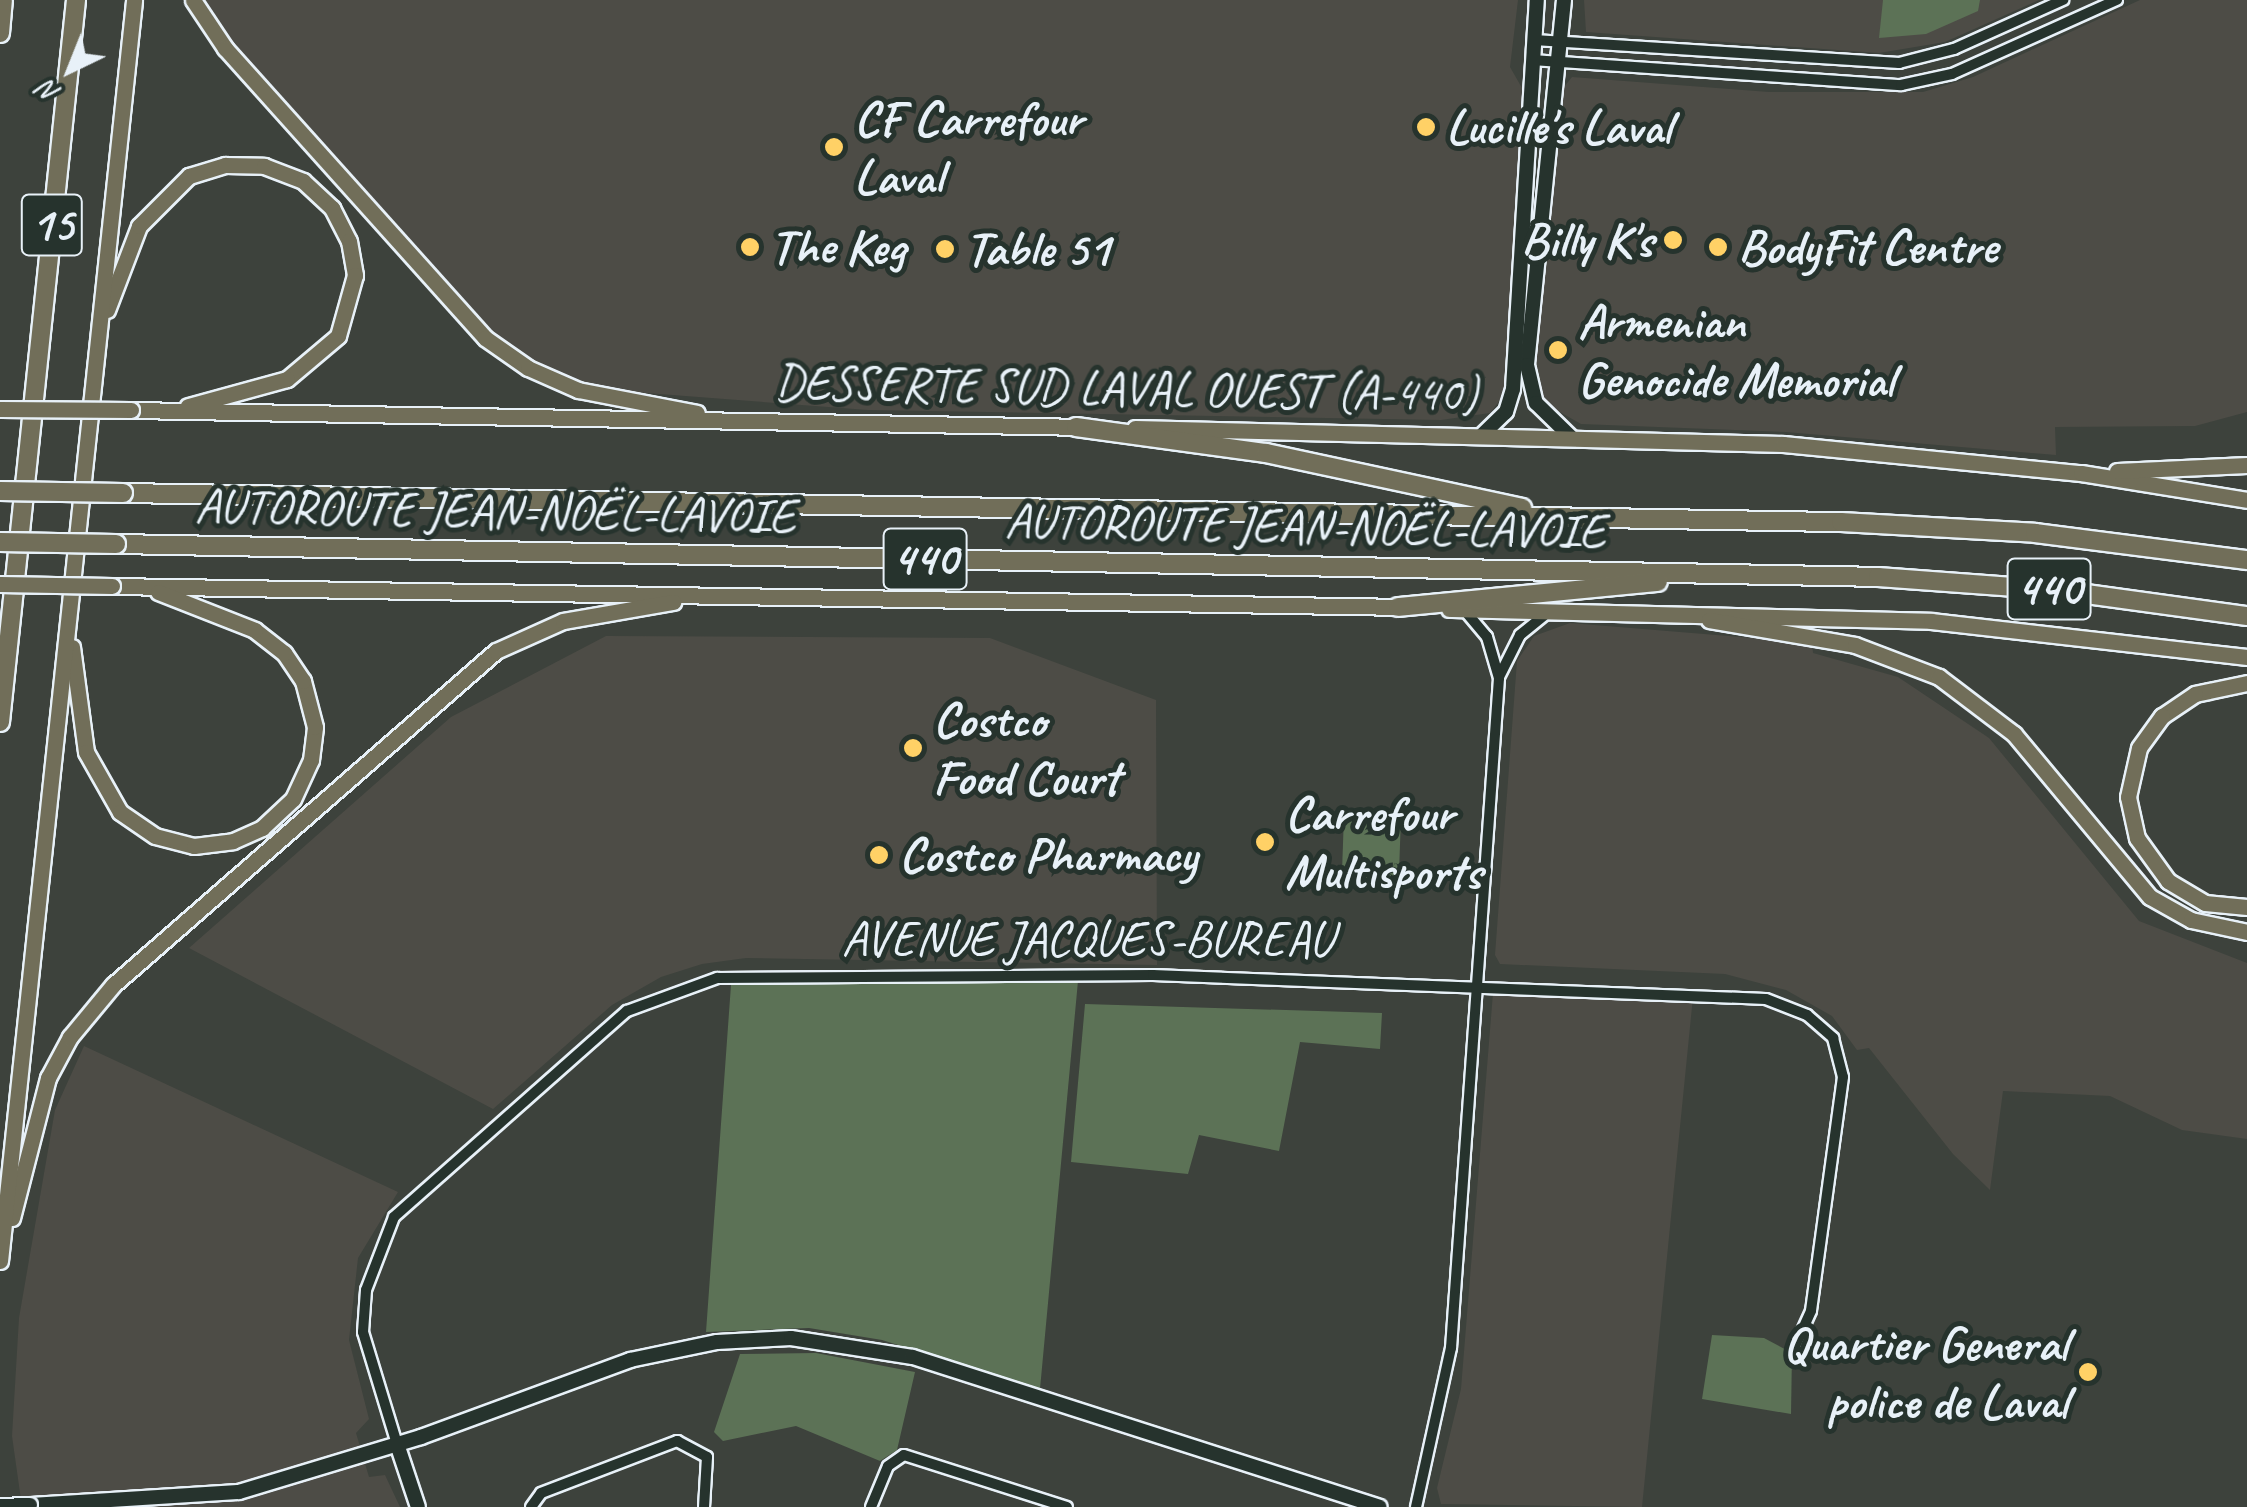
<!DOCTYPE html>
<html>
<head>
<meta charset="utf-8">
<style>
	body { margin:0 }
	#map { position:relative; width:2247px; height:1507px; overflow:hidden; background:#3d423c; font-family:Caveat,sans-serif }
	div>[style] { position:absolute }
	.built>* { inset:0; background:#4d4c46 }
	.green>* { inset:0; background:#5c7256; transform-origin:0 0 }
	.roads { filter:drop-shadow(2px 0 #e8f1f8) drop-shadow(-2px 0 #e8f1f8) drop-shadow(0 2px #e8f1f8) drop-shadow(0 -2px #e8f1f8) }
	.street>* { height:10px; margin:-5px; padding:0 5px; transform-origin:5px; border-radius:5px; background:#26332d }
	.secondary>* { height:14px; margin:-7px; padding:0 7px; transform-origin:7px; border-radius:7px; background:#26332d }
	.primary>* { height:15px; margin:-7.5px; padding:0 7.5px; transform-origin:7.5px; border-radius:7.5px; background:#716e59 }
	.highway>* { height:18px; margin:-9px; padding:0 9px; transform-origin:9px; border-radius:9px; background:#716e59 }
	.bridges { filter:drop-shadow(2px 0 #e8f1f8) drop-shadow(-2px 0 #e8f1f8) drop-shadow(0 2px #e8f1f8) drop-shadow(0 -2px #e8f1f8) }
	.secondary-bridge>* { height:14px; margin:-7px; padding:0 7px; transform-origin:7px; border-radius:7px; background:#26332d }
	.primary-bridge>* { height:15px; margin:-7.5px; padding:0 7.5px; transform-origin:7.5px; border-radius:7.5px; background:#716e59 }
	.highway-bridge>* { height:18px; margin:-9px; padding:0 9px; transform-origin:9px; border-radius:9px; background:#716e59 }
	.dots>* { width:28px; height:28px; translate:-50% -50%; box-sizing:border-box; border:5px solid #26332d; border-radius:50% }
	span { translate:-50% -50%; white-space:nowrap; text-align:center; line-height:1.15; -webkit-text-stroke:10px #26332d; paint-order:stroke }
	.shield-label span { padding:2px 8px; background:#26332d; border:2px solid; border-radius:8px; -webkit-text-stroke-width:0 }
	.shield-label { font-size:48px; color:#e8f1f8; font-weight:700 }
	.poi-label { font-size:50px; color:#e8f1f8; font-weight:700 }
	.left { translate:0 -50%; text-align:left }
	.right { translate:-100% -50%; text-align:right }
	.street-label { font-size:50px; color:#e8f1f8 }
	.north { position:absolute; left:20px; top:20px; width:100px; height:100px; -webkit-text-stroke:8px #26332d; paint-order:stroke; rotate:223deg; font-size:28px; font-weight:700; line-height:40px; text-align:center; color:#e8f1f8 }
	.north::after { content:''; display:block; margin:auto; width:35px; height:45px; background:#e8f1f8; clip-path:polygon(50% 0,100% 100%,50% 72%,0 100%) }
</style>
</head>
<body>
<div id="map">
	<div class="built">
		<i style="clip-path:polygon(199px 0,1518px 0,1510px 67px,1522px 88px,1505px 394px,1490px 413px,1441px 420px,868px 410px,594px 389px,535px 366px,486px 333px,242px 59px)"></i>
		<i style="clip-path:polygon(1584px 0,2039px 0,1945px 42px,1879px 53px,1586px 32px)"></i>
		<i style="clip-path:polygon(2140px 0,2247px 0,2247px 412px,2195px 426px,2055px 427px,2056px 455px,1786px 432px,1581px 424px,1544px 403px,1533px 366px,1560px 92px,1572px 77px,1769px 92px,1923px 92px,1973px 77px)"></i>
		<i style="clip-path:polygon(1570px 623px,1812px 643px,1813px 653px,1898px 677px,1989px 738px,2139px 921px,2247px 963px,2247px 1139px,2182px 1130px,2110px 1096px,2003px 1091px,1990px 1190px,1953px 1154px,1869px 1048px,1857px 1050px,1832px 1016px,1786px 990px,1725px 974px,1500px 964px,1495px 955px,1517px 661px,1534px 636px)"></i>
		<i style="clip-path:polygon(606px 636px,990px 638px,1156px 700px,1157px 965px,746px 958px,702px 964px,661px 977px,612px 1005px,493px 1109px,189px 948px,451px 717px)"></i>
		<i style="clip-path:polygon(1493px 993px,1693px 997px,1642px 1507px,1441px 1504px,1437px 1488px,1461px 1389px)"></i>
		<i style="clip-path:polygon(84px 1046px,398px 1192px,358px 1258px,349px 1340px,369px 1419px,356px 1433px,369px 1477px,385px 1475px,400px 1507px,22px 1507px,12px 1436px,19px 1318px,55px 1110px)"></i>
	</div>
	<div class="green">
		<i style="clip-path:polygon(1883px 0,1980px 0,1978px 11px,1926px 34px,1879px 38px)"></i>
		<i style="left:1344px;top:815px;width:57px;height:62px;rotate:2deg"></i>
		<i style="clip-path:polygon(1078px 981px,1040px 1389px,882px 1340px,809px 1328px,706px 1332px,731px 985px)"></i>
		<i style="clip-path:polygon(1085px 1004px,1382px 1013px,1380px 1049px,1300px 1042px,1279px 1151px,1199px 1135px,1188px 1174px,1071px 1162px)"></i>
		<i style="clip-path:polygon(1712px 1335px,1764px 1338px,1792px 1353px,1791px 1414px,1702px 1399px)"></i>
		<i style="clip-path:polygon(816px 1353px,915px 1372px,897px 1450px,880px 1461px,796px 1426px,723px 1441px,714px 1432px,740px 1354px)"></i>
	</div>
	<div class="roads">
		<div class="street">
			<i style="left:1534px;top:40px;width:366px;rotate:3.6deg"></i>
			<i style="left:1899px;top:63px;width:57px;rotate:-14.3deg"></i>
			<i style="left:1954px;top:49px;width:120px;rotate:-24.2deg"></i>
			<i style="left:1532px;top:60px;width:370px;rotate:3.9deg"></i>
			<i style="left:1901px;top:85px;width:52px;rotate:-12.2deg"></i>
			<i style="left:1952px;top:74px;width:181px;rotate:-24.2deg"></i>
			<i style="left:1499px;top:677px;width:47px;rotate:-63.4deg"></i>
			<i style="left:1520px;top:635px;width:36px;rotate:-39deg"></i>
			<i style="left:397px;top:1444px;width:117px;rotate:-106.9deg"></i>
			<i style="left:363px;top:1332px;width:42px;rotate:-85.9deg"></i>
			<i style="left:366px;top:1290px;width:78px;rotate:-69deg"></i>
			<i style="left:394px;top:1217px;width:311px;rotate:-41.5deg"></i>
			<i style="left:627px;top:1011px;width:96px;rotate:-20.1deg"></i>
			<i style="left:717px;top:978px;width:436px;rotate:-0.4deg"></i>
			<i style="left:1153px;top:975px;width:613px;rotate:2.24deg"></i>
			<i style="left:1766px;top:999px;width:44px;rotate:21.3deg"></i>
			<i style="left:1807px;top:1015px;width:35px;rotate:41deg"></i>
			<i style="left:1833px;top:1038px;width:40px;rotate:75.6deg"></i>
			<i style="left:1843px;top:1077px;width:236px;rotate:97.8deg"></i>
			<i style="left:1811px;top:1311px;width:46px;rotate:114.3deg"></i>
			<i style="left:531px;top:1507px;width:17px;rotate:-54deg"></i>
			<i style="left:541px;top:1493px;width:146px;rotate:-20.9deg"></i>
			<i style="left:677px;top:1441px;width:34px;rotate:28deg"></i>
			<i style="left:707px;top:1457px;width:50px;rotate:93.4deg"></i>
			<i style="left:871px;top:1507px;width:44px;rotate:-67.5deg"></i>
			<i style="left:888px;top:1466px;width:19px;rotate:-35deg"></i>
			<i style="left:904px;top:1455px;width:171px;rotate:17.7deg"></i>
			<i style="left:1416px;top:1507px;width:163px;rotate:-77.6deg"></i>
			<i style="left:1451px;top:1348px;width:672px;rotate:-85.9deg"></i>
			<i style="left:1499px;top:678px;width:43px;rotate:-106.3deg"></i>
			<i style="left:1487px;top:637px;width:35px;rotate:-130deg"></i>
		</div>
		<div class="secondary">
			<i style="left:1564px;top:0;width:367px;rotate:95.8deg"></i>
			<i style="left:1527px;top:365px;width:39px;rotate:77deg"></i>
			<i style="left:1536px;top:403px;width:49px;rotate:44.2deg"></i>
			<i style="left:1482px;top:435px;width:33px;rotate:-44deg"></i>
			<i style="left:1506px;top:412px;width:24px;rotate:-73deg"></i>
			<i style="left:1513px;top:389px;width:390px;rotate:-86.5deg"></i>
			<i style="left:397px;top:1444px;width:66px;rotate:71.6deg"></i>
			<i style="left:30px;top:1505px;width:209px;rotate:-3.6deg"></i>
			<i style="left:239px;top:1492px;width:190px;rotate:-16.8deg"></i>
			<i style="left:421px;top:1437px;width:223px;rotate:-20.2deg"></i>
			<i style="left:630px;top:1360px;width:89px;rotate:-11.7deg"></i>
			<i style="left:717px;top:1342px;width:74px;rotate:-3.1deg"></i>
			<i style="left:791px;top:1338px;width:123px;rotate:8.9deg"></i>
			<i style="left:913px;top:1357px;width:490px;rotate:17.8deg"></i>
		</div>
		<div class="primary">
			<i style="left:193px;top:0;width:58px;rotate:56.3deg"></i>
			<i style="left:225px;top:48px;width:389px;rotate:48.1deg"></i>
			<i style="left:485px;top:338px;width:52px;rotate:34.9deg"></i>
			<i style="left:528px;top:368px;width:55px;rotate:23.7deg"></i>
			<i style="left:578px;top:390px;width:121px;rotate:10.9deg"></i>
			<i style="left:107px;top:310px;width:90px;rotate:-69.1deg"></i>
			<i style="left:139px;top:226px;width:71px;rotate:-45deg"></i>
			<i style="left:189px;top:176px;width:38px;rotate:-17deg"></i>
			<i style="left:225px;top:165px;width:39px;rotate:1deg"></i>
			<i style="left:264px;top:166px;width:42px;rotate:21deg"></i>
			<i style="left:303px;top:181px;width:40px;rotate:43deg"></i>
			<i style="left:332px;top:208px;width:37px;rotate:63deg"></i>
			<i style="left:349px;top:241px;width:35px;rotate:80deg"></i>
			<i style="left:355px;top:275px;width:63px;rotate:105.6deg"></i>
			<i style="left:338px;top:336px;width:67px;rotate:139.9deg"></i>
			<i style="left:287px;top:379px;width:103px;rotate:164.7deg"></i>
			<i style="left:131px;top:410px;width:956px;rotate:1.02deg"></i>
			<i style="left:1135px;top:428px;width:648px;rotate:1.41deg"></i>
			<i style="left:1783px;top:444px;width:299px;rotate:5.6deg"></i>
			<i style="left:2081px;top:473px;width:168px;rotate:9.2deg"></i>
			<i style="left:2117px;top:471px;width:130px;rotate:-2.6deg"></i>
			<i style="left:112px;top:586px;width:1294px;rotate:0.93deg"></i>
			<i style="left:1449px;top:609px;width:482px;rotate:1.4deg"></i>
			<i style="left:1931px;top:621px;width:318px;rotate:6.5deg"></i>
			<i style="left:1709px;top:620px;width:148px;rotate:9.7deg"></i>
			<i style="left:1855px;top:645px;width:90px;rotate:20.9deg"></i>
			<i style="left:1939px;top:677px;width:94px;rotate:37.2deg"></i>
			<i style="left:2014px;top:734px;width:212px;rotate:50.2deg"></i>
			<i style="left:2150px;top:897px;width:47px;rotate:29.3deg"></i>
			<i style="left:2191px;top:920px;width:57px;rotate:12.1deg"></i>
			<i style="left:72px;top:647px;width:106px;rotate:82.4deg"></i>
			<i style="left:86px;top:752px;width:69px;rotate:60.5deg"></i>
			<i style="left:120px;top:812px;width:42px;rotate:34.4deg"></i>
			<i style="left:155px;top:836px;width:40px;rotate:14.4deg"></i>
			<i style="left:194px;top:846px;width:39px;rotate:-7deg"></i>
			<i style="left:233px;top:841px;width:32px;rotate:-24deg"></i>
			<i style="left:262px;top:828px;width:42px;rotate:-43.1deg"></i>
			<i style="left:293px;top:799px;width:43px;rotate:-65.2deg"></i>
			<i style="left:311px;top:760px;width:33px;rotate:-83deg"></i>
			<i style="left:315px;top:727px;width:48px;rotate:-104.6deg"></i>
			<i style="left:303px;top:681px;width:34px;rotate:-124deg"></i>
			<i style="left:284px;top:653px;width:37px;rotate:-142deg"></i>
			<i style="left:255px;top:630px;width:104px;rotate:-158.6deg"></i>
			<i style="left:2247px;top:683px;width:53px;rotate:168.1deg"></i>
			<i style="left:2195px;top:694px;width:40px;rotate:146deg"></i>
			<i style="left:2162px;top:716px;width:39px;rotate:126deg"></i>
			<i style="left:2139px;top:748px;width:50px;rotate:102.7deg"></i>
			<i style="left:2128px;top:797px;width:42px;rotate:77.6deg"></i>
			<i style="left:2137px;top:838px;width:53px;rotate:54.2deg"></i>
			<i style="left:2168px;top:881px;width:43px;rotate:30.7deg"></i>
			<i style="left:2205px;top:903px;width:42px;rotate:5.4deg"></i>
			<i style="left:12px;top:1218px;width:145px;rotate:-75.6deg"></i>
			<i style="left:48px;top:1078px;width:47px;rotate:-61.8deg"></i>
			<i style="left:70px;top:1037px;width:67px;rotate:-50.4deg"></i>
			<i style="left:113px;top:985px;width:508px;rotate:-41.09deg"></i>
			<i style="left:496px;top:651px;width:73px;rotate:-24.1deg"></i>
			<i style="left:563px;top:621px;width:112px;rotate:-9.8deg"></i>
			<i style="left:0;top:1261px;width:1268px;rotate:-83.93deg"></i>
		</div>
		<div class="highway">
			<i style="left:0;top:33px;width:33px;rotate:-85deg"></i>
			<i style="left:1076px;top:427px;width:192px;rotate:7.8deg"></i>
			<i style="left:1266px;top:453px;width:262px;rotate:12.1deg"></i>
			<i style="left:123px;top:493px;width:1718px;rotate:0.97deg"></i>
			<i style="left:1841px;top:522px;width:194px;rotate:3.2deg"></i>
			<i style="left:2035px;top:533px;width:214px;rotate:7.3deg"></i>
			<i style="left:116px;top:544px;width:1762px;rotate:1.07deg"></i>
			<i style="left:1878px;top:577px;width:179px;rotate:4.2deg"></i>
			<i style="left:2057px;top:590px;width:192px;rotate:7.8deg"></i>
			<i style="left:1398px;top:607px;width:261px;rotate:-5.5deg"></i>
			<i style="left:0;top:722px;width:726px;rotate:-83.99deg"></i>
		</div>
	</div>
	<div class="bridges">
		<div class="secondary-bridge">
			<i style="left:0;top:1506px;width:30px;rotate:-2deg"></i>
		</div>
		<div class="primary-bridge">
			<i style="left:0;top:409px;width:131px;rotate:0.4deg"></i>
			<i style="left:0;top:584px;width:112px;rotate:1deg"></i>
		</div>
		<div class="highway-bridge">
			<i style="left:0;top:491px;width:123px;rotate:0.9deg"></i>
			<i style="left:0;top:542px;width:116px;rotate:1deg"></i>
		</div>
	</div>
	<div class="dots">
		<i style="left:1426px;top:127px;background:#ffd166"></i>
		<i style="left:834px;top:147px;background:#ffd166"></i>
		<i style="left:1673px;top:240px;background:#ffd166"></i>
		<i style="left:750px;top:247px;background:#ffd166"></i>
		<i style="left:1718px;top:247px;background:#ffd166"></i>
		<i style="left:945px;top:249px;background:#ffd166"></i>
		<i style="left:1558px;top:350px;background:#ffd166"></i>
		<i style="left:913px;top:748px;background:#ffd166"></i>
		<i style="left:1265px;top:842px;background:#ffd166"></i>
		<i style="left:879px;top:855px;background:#ffd166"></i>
		<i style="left:2088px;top:1372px;background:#ffd166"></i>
	</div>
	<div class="shield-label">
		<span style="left:52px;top:225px">15</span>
		<span style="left:925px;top:559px">440</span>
		<span style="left:2049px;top:589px">440</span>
	</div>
	<div class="poi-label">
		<span class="left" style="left:854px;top:147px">CF Carrefour<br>Laval</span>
		<span class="left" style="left:1446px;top:127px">Lucille's Laval</span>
		<span class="right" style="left:1653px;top:240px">Billy K's</span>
		<span class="left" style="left:770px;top:247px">The Keg</span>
		<span class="left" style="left:1738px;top:247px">BodyFit Centre</span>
		<span class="left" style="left:965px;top:249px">Table 51</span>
		<span class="left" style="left:1578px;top:350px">Armenian<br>Genocide Memorial</span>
		<span class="left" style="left:933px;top:748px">Costco<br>Food Court</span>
		<span class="left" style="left:1285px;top:842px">Carrefour<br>Multisports</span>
		<span class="left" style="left:899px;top:855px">Costco Pharmacy</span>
		<span class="right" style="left:2068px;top:1372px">Quartier General<br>police de Laval</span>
	</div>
	<div class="street-label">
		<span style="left:1126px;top:388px;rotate:1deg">DESSERTE SUD LAVAL OUEST (A-440)</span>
		<span style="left:495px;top:511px;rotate:1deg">AUTOROUTE JEAN-NOËL-LAVOIE</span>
		<span style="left:1305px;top:526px;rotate:1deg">AUTOROUTE JEAN-NOËL-LAVOIE</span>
		<span style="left:1087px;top:939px">AVENUE JACQUES-BUREAU</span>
	</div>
	<div class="north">N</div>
</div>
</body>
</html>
